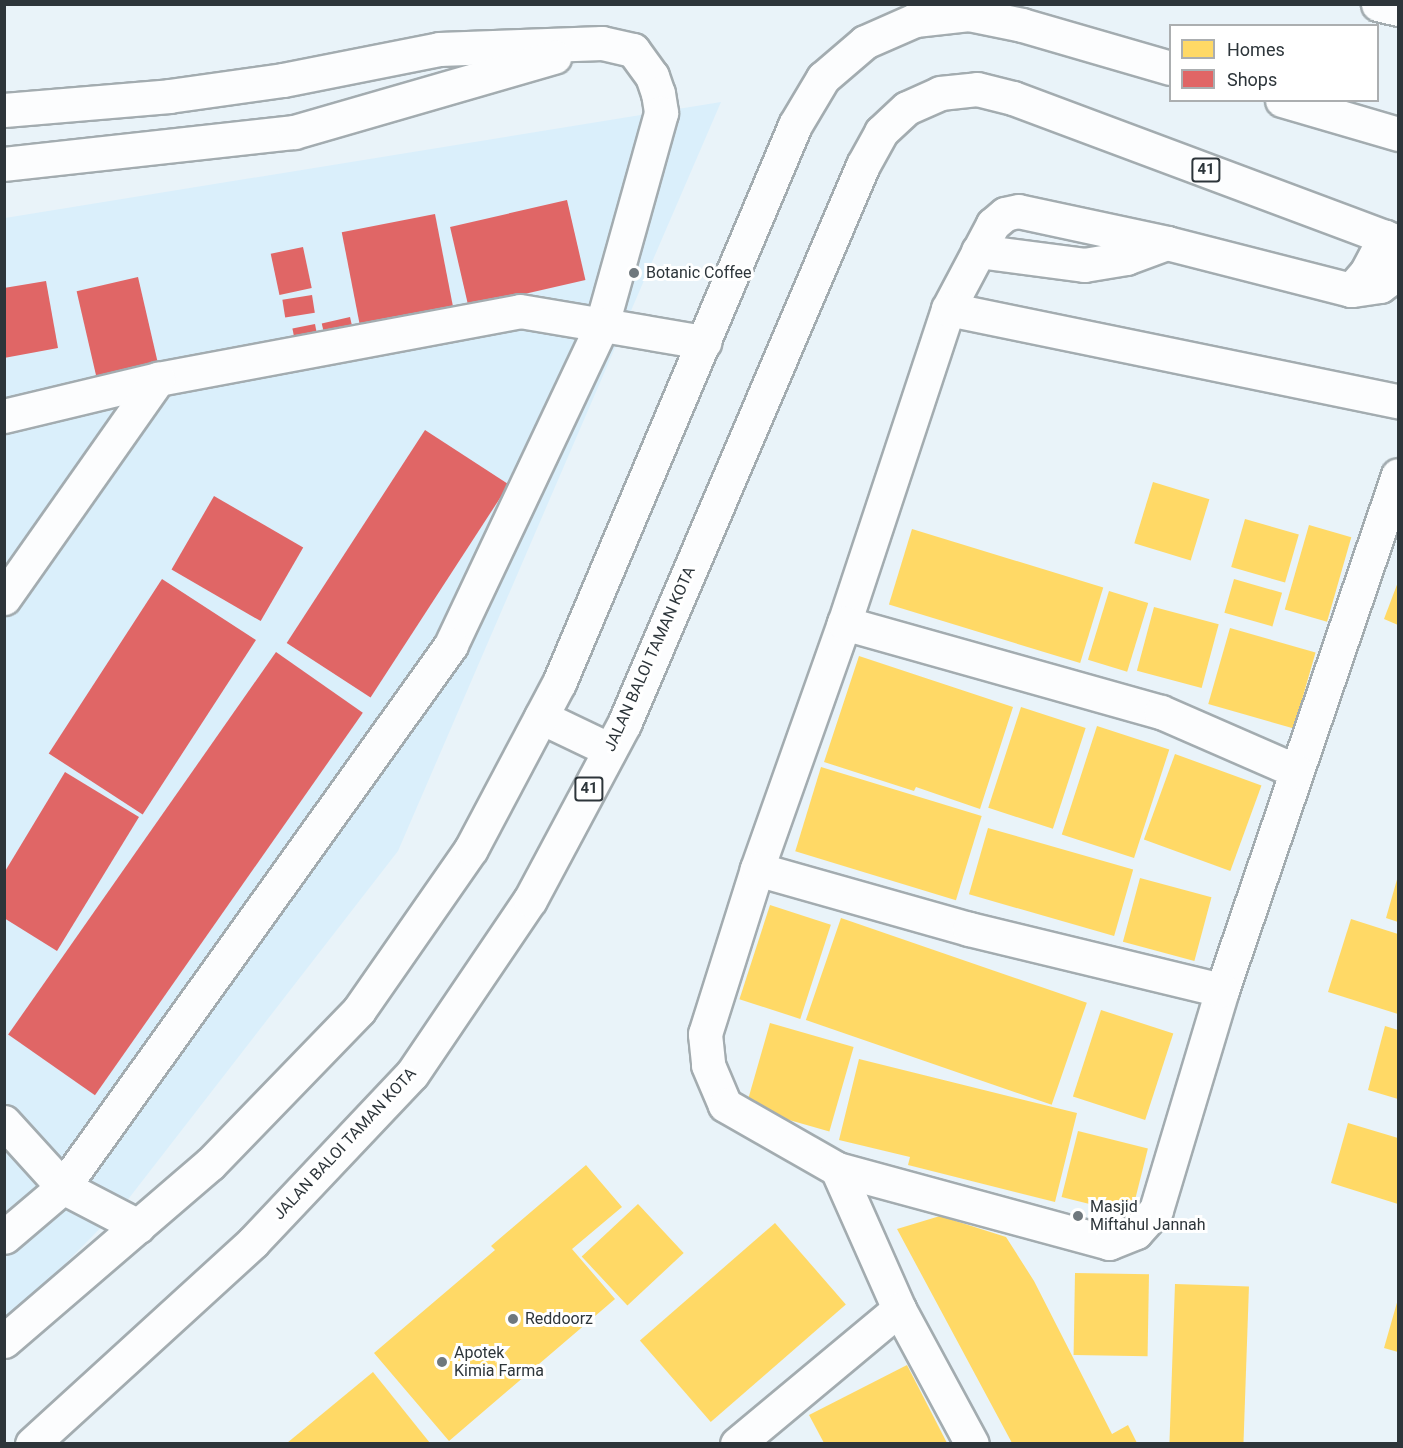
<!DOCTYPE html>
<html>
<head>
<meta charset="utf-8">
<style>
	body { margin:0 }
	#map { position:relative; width:1403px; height:1448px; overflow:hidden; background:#e9f3f9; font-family:Roboto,sans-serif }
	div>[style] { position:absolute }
	.built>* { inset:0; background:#daeffb }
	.homes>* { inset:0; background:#ffd966; transform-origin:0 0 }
	.shops>* { inset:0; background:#e06666; transform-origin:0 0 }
	.roads { filter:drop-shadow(2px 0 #a3acb0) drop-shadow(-2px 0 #a3acb0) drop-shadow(0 2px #a3acb0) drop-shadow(0 -2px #a3acb0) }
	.minor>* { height:33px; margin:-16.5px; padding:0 16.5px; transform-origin:16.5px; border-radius:16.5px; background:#fcfdfe }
	.trunk>* { height:33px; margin:-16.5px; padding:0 16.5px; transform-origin:16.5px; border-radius:16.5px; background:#fcfdfe }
	.dots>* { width:16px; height:16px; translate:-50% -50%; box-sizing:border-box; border:3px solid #fff; border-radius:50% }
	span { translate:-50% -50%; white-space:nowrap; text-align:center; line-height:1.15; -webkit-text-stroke:6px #fff; paint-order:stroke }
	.shield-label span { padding:2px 4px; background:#fff; border:2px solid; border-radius:4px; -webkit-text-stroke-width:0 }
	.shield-label { font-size:15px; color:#2d353a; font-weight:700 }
	.poi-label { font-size:16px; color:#2d353a }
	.left { translate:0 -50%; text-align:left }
	.street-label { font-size:16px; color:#2d353a }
	.frame { position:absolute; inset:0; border:6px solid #2d353a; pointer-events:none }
	.legend { position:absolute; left:1169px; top:24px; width:210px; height:78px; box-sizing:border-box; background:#fff; border:2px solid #abaeb0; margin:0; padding:8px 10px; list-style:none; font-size:18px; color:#2d353a }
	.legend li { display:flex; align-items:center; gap:12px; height:30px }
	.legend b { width:30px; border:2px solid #abaeb0 }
</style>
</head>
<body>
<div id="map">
	<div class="built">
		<i style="clip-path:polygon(721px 102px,398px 851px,126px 1202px,5px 1325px,5px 218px)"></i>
	</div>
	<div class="homes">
		<i style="left:1153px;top:482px;width:59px;height:64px;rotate:17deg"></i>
		<i style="left:1245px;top:519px;width:56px;height:50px;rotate:16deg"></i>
		<i style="left:1309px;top:525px;width:44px;height:88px;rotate:16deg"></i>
		<i style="left:912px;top:529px;width:200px;height:79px;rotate:17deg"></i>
		<i style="left:1234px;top:579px;width:50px;height:35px;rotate:16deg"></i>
		<i style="clip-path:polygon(1398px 582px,1398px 625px,1384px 619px)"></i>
		<i style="left:1109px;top:591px;width:41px;height:72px;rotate:17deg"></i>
		<i style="left:1154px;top:607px;width:67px;height:66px;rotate:15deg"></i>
		<i style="left:1230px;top:628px;width:89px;height:79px;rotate:16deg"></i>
		<i style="clip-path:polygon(859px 656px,1013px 707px,980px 809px,916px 787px,914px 791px,824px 762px)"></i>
		<i style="left:1021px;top:707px;width:68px;height:106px;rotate:18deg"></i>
		<i style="left:1097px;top:726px;width:76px;height:114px;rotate:18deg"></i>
		<i style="left:1175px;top:754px;width:92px;height:91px;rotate:20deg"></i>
		<i style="left:821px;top:767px;width:168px;height:88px;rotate:17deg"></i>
		<i style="left:988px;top:828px;width:151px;height:69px;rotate:16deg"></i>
		<i style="clip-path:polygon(1398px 876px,1398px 922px,1386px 918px)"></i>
		<i style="left:1140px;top:878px;width:74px;height:66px;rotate:15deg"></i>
		<i style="left:770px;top:905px;width:64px;height:99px;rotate:18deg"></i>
		<i style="left:841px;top:918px;width:260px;height:108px;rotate:19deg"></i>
		<i style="clip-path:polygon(1351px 919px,1398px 934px,1398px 1014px,1328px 992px)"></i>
		<i style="left:1101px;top:1010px;width:76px;height:91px;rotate:18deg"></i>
		<i style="left:770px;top:1023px;width:87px;height:88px;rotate:16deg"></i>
		<i style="clip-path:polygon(1385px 1026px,1398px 1030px,1398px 1099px,1368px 1090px)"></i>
		<i style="clip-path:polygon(859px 1059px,1077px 1113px,1055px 1202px,908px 1165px,910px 1157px,839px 1140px)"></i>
		<i style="clip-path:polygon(1348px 1123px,1398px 1138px,1398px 1204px,1331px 1183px)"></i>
		<i style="left:1078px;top:1131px;width:72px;height:68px;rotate:14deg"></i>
		<i style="clip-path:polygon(586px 1165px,622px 1207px,572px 1249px,615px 1299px,449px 1441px,374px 1353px,495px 1250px,491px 1246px)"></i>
		<i style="left:638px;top:1204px;width:67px;height:77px;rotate:47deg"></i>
		<i style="clip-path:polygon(940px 1216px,1006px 1237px,1034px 1281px,1112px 1434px,1128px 1425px,1137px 1443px,1012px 1443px,897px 1229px)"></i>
		<i style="left:775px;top:1223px;width:108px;height:179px;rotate:49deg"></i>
		<i style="left:1075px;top:1273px;width:74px;height:82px;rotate:1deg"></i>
		<i style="left:1175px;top:1284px;width:74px;height:159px;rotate:2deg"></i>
		<i style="clip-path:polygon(1398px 1299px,1398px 1352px,1384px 1348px)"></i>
		<i style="clip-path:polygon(907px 1365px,947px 1443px,824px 1443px,809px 1415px)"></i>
		<i style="clip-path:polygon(373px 1372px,430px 1443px,287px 1443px)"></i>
	</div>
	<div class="shops">
		<i style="left:567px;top:200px;width:82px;height:120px;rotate:77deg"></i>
		<i style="left:435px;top:214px;width:95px;height:95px;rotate:79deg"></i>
		<i style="left:303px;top:247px;width:42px;height:33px;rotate:78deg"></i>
		<i style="left:138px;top:277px;width:96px;height:63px;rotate:77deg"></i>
		<i style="clip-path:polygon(46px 281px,58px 348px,4px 358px,4px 288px)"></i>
		<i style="left:312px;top:295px;width:18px;height:30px;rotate:81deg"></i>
		<i style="left:350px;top:317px;width:17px;height:29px;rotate:77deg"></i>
		<i style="left:315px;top:324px;width:16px;height:23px;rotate:79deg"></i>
		<i style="left:425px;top:430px;width:100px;height:254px;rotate:33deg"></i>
		<i style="left:214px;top:496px;width:103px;height:85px;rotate:30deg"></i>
		<i style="left:162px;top:579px;width:112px;height:208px;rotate:33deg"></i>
		<i style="left:276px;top:652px;width:106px;height:467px;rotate:35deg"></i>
		<i style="clip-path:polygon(65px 772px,139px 817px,57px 951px,4px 918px,4px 873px)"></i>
	</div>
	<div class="roads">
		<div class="minor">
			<i style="left:1378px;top:4px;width:21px;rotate:14deg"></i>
			<i style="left:4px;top:110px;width:166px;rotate:-4.8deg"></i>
			<i style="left:169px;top:96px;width:115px;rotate:-8deg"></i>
			<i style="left:283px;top:80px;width:159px;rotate:-11.2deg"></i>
			<i style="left:439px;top:49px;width:163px;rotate:-2.1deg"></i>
			<i style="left:602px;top:43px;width:32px;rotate:13deg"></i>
			<i style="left:633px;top:50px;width:32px;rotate:54deg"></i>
			<i style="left:652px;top:76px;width:18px;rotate:71deg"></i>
			<i style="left:658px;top:93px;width:20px;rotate:81deg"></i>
			<i style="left:661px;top:113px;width:220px;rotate:105.6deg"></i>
			<i style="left:602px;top:325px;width:354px;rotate:115.3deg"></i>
			<i style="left:451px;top:645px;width:667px;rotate:125.6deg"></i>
			<i style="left:63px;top:1187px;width:77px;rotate:139.7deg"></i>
			<i style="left:4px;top:164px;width:292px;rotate:-6.3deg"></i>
			<i style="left:294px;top:132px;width:271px;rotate:-16.1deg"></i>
			<i style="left:978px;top:251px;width:107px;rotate:7.5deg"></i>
			<i style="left:1084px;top:265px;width:43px;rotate:-9.5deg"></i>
			<i style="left:1126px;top:258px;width:44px;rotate:-20.1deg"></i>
			<i style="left:1398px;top:273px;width:22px;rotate:144deg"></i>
			<i style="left:1380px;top:286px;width:29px;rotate:172deg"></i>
			<i style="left:1351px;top:290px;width:190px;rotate:-165.7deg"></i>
			<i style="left:1167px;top:243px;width:152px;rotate:-167.9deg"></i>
			<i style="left:1018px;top:211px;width:13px;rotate:167deg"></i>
			<i style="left:1005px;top:214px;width:16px;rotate:140deg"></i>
			<i style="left:993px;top:224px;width:96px;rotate:117.9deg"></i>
			<i style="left:948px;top:309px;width:331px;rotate:108.3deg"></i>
			<i style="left:844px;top:623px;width:261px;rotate:109.5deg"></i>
			<i style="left:757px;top:869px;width:173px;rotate:107.5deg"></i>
			<i style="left:705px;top:1034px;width:31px;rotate:84deg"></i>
			<i style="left:708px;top:1065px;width:43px;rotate:67deg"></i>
			<i style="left:725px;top:1105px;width:129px;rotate:29.7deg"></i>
			<i style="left:837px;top:1169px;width:282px;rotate:15.2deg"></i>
			<i style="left:1109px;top:1243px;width:29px;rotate:-22deg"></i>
			<i style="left:1136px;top:1232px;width:30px;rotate:-48deg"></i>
			<i style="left:1156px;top:1210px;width:230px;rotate:-73.3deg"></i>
			<i style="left:1222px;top:990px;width:544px;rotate:-71.13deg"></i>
			<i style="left:1351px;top:290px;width:23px;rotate:-49deg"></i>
			<i style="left:1366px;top:273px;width:41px;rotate:-62.2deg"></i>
			<i style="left:948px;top:309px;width:459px;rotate:11.6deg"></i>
			<i style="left:4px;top:416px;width:158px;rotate:-13.5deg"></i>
			<i style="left:158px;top:379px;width:368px;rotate:-10.6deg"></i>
			<i style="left:520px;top:311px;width:187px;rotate:9.6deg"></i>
			<i style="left:4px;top:598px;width:268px;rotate:-54.9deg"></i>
			<i style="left:844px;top:623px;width:329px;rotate:15.7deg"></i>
			<i style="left:1161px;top:712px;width:147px;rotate:23.6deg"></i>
			<i style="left:757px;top:869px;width:220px;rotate:15.8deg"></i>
			<i style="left:969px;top:929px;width:260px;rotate:13.6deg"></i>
			<i style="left:4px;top:1122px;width:88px;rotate:47.8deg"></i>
			<i style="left:63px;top:1187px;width:85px;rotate:27.5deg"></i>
			<i style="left:837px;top:1169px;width:153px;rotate:66.1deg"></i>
			<i style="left:899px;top:1309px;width:153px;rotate:61.6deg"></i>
			<i style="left:737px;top:1444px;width:211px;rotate:-39.8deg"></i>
		</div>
		<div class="trunk">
			<i style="left:1282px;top:100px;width:121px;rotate:16.3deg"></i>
			<i style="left:541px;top:717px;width:76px;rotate:25.6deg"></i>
			<i style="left:4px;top:1341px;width:272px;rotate:-40.7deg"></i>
			<i style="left:210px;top:1164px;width:214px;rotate:-45.9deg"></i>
			<i style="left:359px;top:1010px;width:196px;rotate:-55.2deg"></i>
			<i style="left:471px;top:849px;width:188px;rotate:-62.1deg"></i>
			<i style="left:559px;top:683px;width:606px;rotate:-67.07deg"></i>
			<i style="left:795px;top:125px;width:55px;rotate:-59.2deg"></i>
			<i style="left:823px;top:78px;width:55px;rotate:-40.6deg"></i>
			<i style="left:865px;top:42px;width:55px;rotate:-23.7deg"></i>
			<i style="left:915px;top:20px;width:54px;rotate:-6.3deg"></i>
			<i style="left:969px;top:14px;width:54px;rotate:11.7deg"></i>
			<i style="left:1022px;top:25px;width:154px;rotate:16.2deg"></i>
			<i style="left:32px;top:1444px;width:299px;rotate:-42.4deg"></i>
			<i style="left:253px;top:1242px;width:231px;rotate:-46.6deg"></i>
			<i style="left:412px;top:1074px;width:210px;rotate:-55.9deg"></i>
			<i style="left:530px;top:900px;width:200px;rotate:-61.9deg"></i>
			<i style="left:624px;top:724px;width:608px;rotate:-66.85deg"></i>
			<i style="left:863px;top:165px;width:38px;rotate:-61deg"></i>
			<i style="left:881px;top:132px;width:35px;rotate:-43deg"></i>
			<i style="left:907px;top:108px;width:36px;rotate:-24deg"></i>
			<i style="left:940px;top:93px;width:37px;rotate:-6deg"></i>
			<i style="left:977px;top:89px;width:37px;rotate:14deg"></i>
			<i style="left:1013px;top:98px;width:411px;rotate:20.5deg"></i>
		</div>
	</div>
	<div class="dots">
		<i style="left:634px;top:273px;background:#6f787d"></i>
		<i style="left:1078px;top:1216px;background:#6f787d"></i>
		<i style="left:513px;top:1319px;background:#6f787d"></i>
		<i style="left:442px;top:1362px;background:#6f787d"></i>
	</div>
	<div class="shield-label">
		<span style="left:1206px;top:170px">41</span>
		<span style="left:589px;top:789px">41</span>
	</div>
	<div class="poi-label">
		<span class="left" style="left:646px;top:273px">Botanic Coffee</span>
		<span class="left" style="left:1090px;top:1216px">Masjid<br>Miftahul Jannah</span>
		<span class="left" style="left:525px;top:1319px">Reddoorz</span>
		<span class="left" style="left:454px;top:1362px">Apotek<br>Kimia Farma</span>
	</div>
	<div class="street-label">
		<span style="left:650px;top:659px;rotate:-66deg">JALAN BALOI TAMAN KOTA</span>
		<span style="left:345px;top:1144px;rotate:-47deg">JALAN BALOI TAMAN KOTA</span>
	</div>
	<div class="frame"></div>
	<ul class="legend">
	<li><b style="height:16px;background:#ffd966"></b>Homes</li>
	<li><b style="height:16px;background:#e06666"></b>Shops</li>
	</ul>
</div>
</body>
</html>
